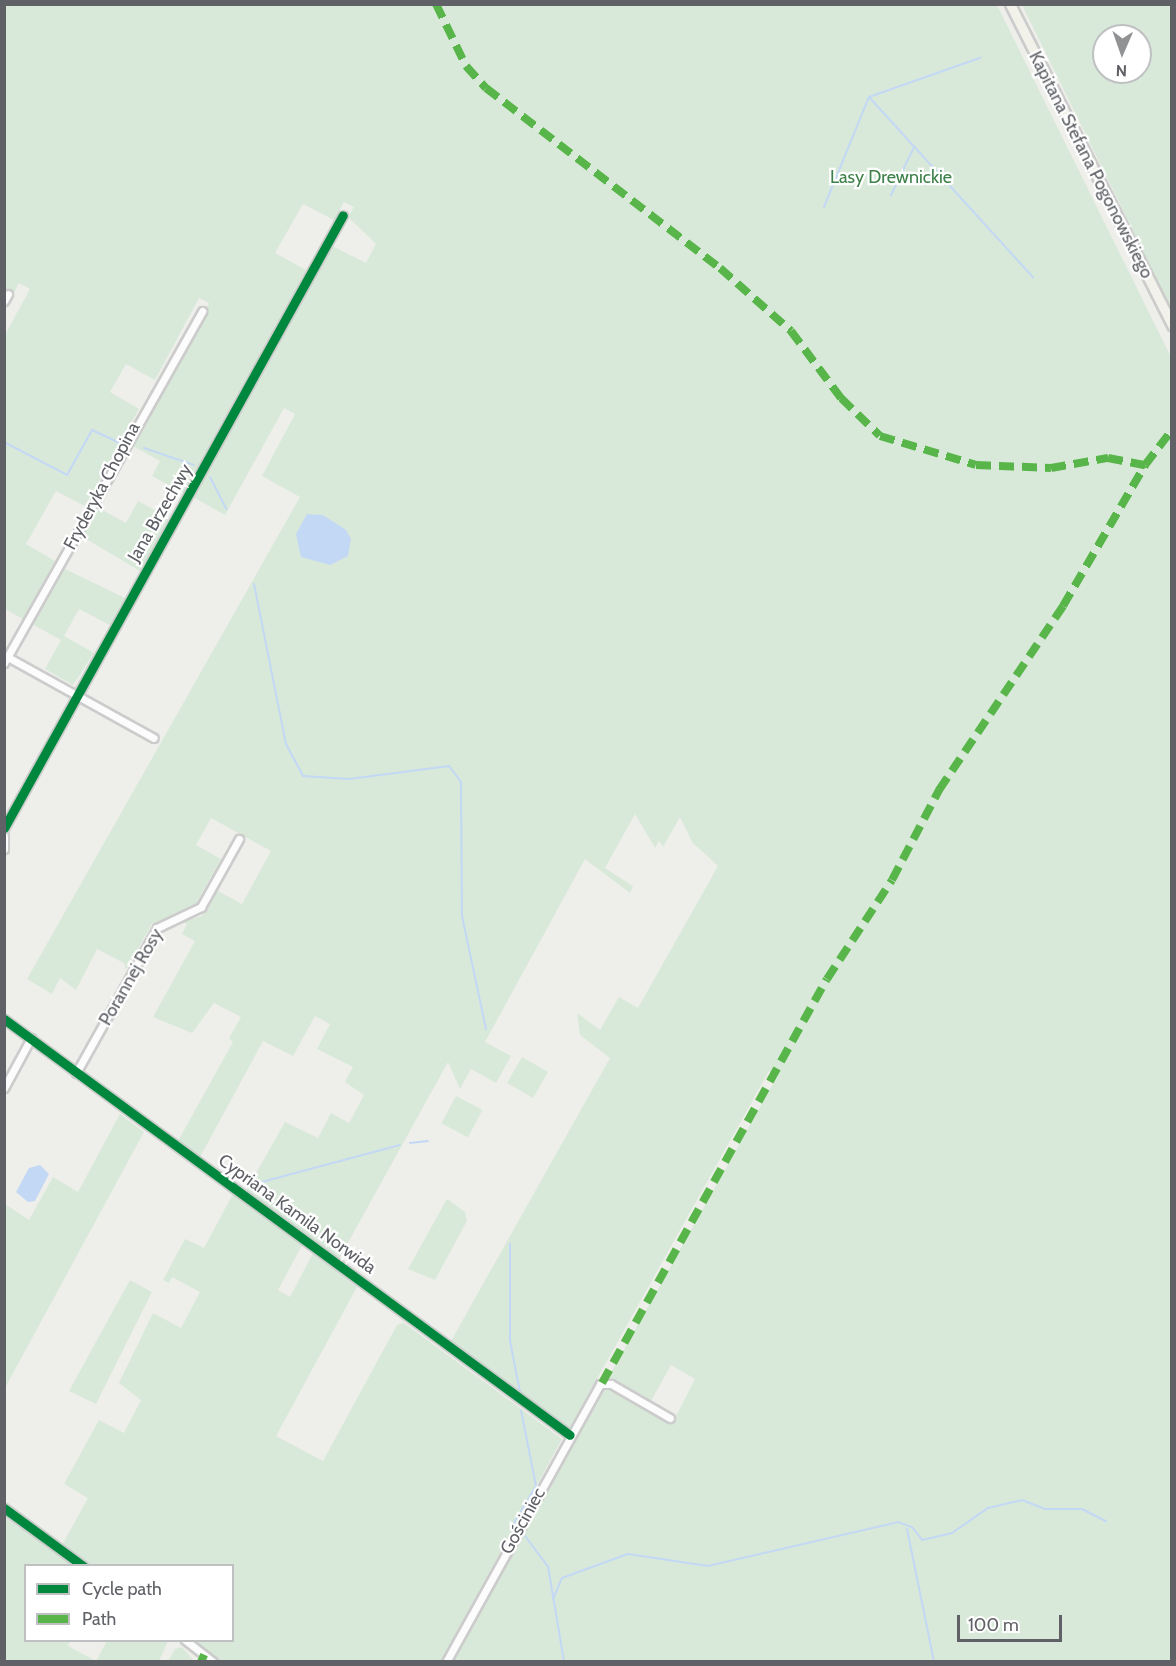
<!DOCTYPE html>
<html>
<head>
<meta charset="utf-8">
<style>
	body { margin:0 }
	#map { position:relative; width:1176px; height:1666px; overflow:hidden; background:#eeeeea; font-family:Cabin,sans-serif }
	div>[style] { position:absolute }
	.green>* { inset:0; background:#d9e9d9; transform-origin:0 0 }
	.water>* { inset:0; background:#c3d8f4 }
	.stream>* { height:2px; margin:-1px; padding:0 1px; transform-origin:1px; border-radius:1px; background:#c3d8f4 }
	.roads { filter:drop-shadow(2px 0 #cbcccb) drop-shadow(-2px 0 #cbcccb) drop-shadow(0 2px #cbcccb) drop-shadow(0 -2px #cbcccb) }
	.minor>* { height:7px; margin:-3.5px; padding:0 3.5px; transform-origin:3.5px; border-radius:3.5px; background:#fcfcfc }
	.major>* { height:9px; margin:-4.5px; padding:0 4.5px; transform-origin:4.5px; border-radius:4.5px; background:#f2f2ea }
	.quiet>* { height:8px; margin-top:-4px; transform-origin:0; background:repeating-linear-gradient(90deg,#58b549 0 15px,transparent 0 23px) }
	.cycleway>* { height:9px; margin:-4.5px; padding:0 4.5px; transform-origin:4.5px; border-radius:4.5px; background:#00873e }
	span { translate:-50% -50%; white-space:nowrap; text-align:center; line-height:1.15; -webkit-text-stroke:4.5px #fff; paint-order:stroke }
	.street-label { font-size:18px; color:#5f6166 }
	.park-label { font-size:18px; color:#3d8049 }
	.frame { position:absolute; inset:0; border:6px solid #5f6166; pointer-events:none }
	.legend { position:absolute; left:24px; top:1564px; width:210px; height:78px; box-sizing:border-box; background:#fff; border:2px solid #bfc0c2; margin:0; padding:8px 10px; list-style:none; font-size:18px; color:#5f6166 }
	.legend li { display:flex; align-items:center; gap:12px; height:30px }
	.legend b { width:30px; border:2px solid #bfc0c2 }
	.north { position:absolute; left:1092px; top:24px; width:60px; height:60px; box-sizing:border-box; background:#fff; border:2px solid #bfc0c2; border-radius:50%; rotate:182deg; font-size:16px; font-weight:700; line-height:24px; text-align:center; color:#5f6166 }
	.north::after { content:''; display:block; margin:auto; width:21px; height:27px; background:#919294; clip-path:polygon(50% 0,100% 100%,50% 72%,0 100%) }
	.scale { position:absolute; left:957px; top:1615px; width:105px; height:27px; box-sizing:border-box; border:3px solid #5f6166; border-top:0; padding-left:8px; font-size:18px; line-height:21px; white-space:nowrap; color:#5f6166; -webkit-text-stroke:4px #fff; paint-order:stroke }
</style>
</head>
<body>
<div id="map">
	<div class="green">
		<i style="clip-path:polygon(4px 5px,997px 5px,1171px 357px,1171px 1661px,452px 1661px,604px 1386px,672px 1424px,695px 1379px,671px 1365px,651px 1401px,608px 1378px,778px 1075px,769px 1071px,570px 1427px,565px 1426px,451px 1341px,610px 1058px,580px 1035px,577px 1013px,600px 1030px,619px 997px,638px 1008px,718px 866px,692px 842px,680px 817px,663px 847px,659px 841px,655px 848px,635px 814px,605px 868px,633px 886px,630px 893px,585px 859px,485px 1042px,511px 1056px,496px 1083px,471px 1069px,460px 1089px,448px 1062px,339px 1259px,246px 1191px,285px 1122px,318px 1138px,331px 1113px,349px 1123px,364px 1095px,345px 1082px,353px 1067px,317px 1049px,330px 1024px,315px 1016px,293px 1056px,263px 1041px,200px 1157px,178px 1141px,233px 1042px,229px 1038px,241px 1017px,214px 1003px,192px 1033px,153px 1017px,195px 941px,182px 934px,187px 924px,182px 921px,202px 916px,216px 890px,242px 904px,271px 851px,211px 818px,196px 845px,221px 859px,195px 906px,152px 924px,126px 970px,124px 963px,97px 949px,76px 990px,60px 978px,52px 994px,27px 979px,300px 497px,262px 476px,295px 414px,284px 408px,225px 515px,193px 497px,332px 246px,366px 263px,376px 244px,348px 217px,354px 207px,344px 202px,334px 220px,303px 204px,275px 253px,306px 270px,183px 493px,152px 476px,160px 461px,131px 445px,209px 303px,199px 298px,155px 380px,126px 364px,110px 392px,139px 409px,85px 506px,56px 491px,26px 544px,55px 561px,23px 619px,5px 609px,5px 335px,30px 289px,19px 283px,15px 291px,5px 292px)"></i>
		<i style="clip-path:polygon(evenodd,1022px 5px,1171px 5px,1171px 308px,1022px 5px,1104px 36px,1140px 36px,1140px 72px,1104px 72px,1104px 36px)"></i>
		<i style="clip-path:polygon(138px 501px,169px 518px,140px 571px,81px 536px,97px 507px,126px 523px)"></i>
		<i style="clip-path:polygon(63px 568px,125px 598px,110px 625px,79px 609px,64px 636px,94px 653px,73px 685px,45px 669px,61px 640px,32px 624px)"></i>
		<i style="left:522px;top:1057px;width:30px;height:30px;rotate:30deg"></i>
		<i style="left:456px;top:1096px;width:30px;height:31px;rotate:28deg"></i>
		<i style="clip-path:polygon(120px 1114px,144px 1132px,5px 1388px,5px 1204px,29px 1220px,53px 1177px,78px 1192px)"></i>
		<i style="clip-path:polygon(233px 1194px,302px 1245px,278px 1290px,290px 1297px,313px 1253px,357px 1287px,276px 1436px,323px 1461px,397px 1325px,404px 1323px,562px 1439px,441px 1661px,222px 1661px,193px 1641px,232px 1640px,232px 1566px,91px 1565px,62px 1545px,88px 1498px,64px 1484px,99px 1420px,124px 1433px,141px 1400px,119px 1383px,153px 1313px,181px 1328px,200px 1292px,172px 1277px,169px 1283px,163px 1280px,185px 1239px,204px 1248px)"></i>
		<i style="clip-path:polygon(447px 1199px,465px 1212px,467px 1221px,435px 1280px,408px 1269px)"></i>
		<i style="clip-path:polygon(130px 1280px,152px 1292px,96px 1404px,69px 1391px)"></i>
		<i style="clip-path:polygon(4px 1517px,78px 1565px,26px 1566px,26px 1640px,70px 1641px,68px 1646px,96px 1661px,107px 1641px,168px 1641px,159px 1661px,5px 1661px)"></i>
		<i style="clip-path:polygon(182px 1647px,194px 1661px,168px 1661px,175px 1649px)"></i>
	</div>
	<div class="water">
		<i style="clip-path:polygon(307px 514px,323px 515px,346px 530px,351px 539px,348px 556px,330px 565px,301px 557px,296px 534px)"></i>
		<i style="clip-path:polygon(40px 1165px,49px 1174px,35px 1201px,28px 1202px,16px 1192px,29px 1168px)"></i>
	</div>
	<div class="stream">
		<i style="left:869px;top:97px;width:244px;rotate:47.7deg"></i>
		<i style="left:891px;top:195px;width:53px;rotate:-64.4deg"></i>
		<i style="left:824px;top:207px;width:119px;rotate:-67.8deg"></i>
		<i style="left:869px;top:97px;width:118px;rotate:-19.4deg"></i>
		<i style="left:4px;top:442px;width:71px;rotate:27.6deg"></i>
		<i style="left:67px;top:475px;width:51px;rotate:-60.9deg"></i>
		<i style="left:92px;top:430px;width:29px;rotate:25deg"></i>
		<i style="left:144px;top:448px;width:53px;rotate:18.8deg"></i>
		<i style="left:210px;top:477px;width:36px;rotate:63deg"></i>
		<i style="left:254px;top:584px;width:163px;rotate:78.7deg"></i>
		<i style="left:286px;top:744px;width:36px;rotate:62deg"></i>
		<i style="left:303px;top:776px;width:46px;rotate:3.7deg"></i>
		<i style="left:349px;top:779px;width:101px;rotate:-7.4deg"></i>
		<i style="left:449px;top:766px;width:20px;rotate:53deg"></i>
		<i style="left:461px;top:782px;width:134px;rotate:89.6deg"></i>
		<i style="left:462px;top:916px;width:116px;rotate:78deg"></i>
		<i style="left:410px;top:1143px;width:18px;rotate:-6deg"></i>
		<i style="left:254px;top:1184px;width:151px;rotate:-15deg"></i>
		<i style="left:510px;top:1244px;width:97px;rotate:90deg"></i>
		<i style="left:510px;top:1341px;width:52px;rotate:78.9deg"></i>
		<i style="left:511px;top:1528px;width:49px;rotate:-59.2deg"></i>
		<i style="left:536px;top:1486px;width:77px;rotate:-101.2deg"></i>
		<i style="left:907px;top:1529px;width:136px;rotate:78.5deg"></i>
		<i style="left:525px;top:1536px;width:38px;rotate:53deg"></i>
		<i style="left:548px;top:1566px;width:97px;rotate:80.5deg"></i>
		<i style="left:553px;top:1599px;width:23px;rotate:-67deg"></i>
		<i style="left:562px;top:1578px;width:70px;rotate:-20deg"></i>
		<i style="left:628px;top:1554px;width:81px;rotate:8.5deg"></i>
		<i style="left:708px;top:1566px;width:195px;rotate:-13deg"></i>
		<i style="left:898px;top:1522px;width:15px;rotate:20deg"></i>
		<i style="left:912px;top:1527px;width:16px;rotate:52deg"></i>
		<i style="left:922px;top:1540px;width:31px;rotate:-13deg"></i>
		<i style="left:952px;top:1533px;width:44px;rotate:-34.8deg"></i>
		<i style="left:988px;top:1508px;width:35px;rotate:-13deg"></i>
		<i style="left:1022px;top:1500px;width:25px;rotate:21deg"></i>
		<i style="left:1045px;top:1509px;width:37px"></i>
		<i style="left:1082px;top:1509px;width:27px;rotate:27deg"></i>
	</div>
	<div class="roads">
		<div class="minor">
			<i style="left:4px;top:301px;width:8px;rotate:-60deg"></i>
			<i style="left:4px;top:655px;width:171px;rotate:29deg"></i>
			<i style="left:4px;top:663px;width:404px;rotate:-60.6deg"></i>
			<i style="left:4px;top:828px;width:700px;rotate:-61.06deg"></i>
			<i style="left:4px;top:836px;width:13px;rotate:90deg"></i>
			<i style="left:4px;top:1019px;width:702px;rotate:36.32deg"></i>
			<i style="left:76px;top:1073px;width:166px;rotate:-60.8deg"></i>
			<i style="left:157px;top:928px;width:49px;rotate:-25.5deg"></i>
			<i style="left:201px;top:907px;width:78px;rotate:-60.8deg"></i>
			<i style="left:4px;top:1088px;width:57px;rotate:-61.6deg"></i>
			<i style="left:4px;top:1508px;width:98px;rotate:36.3deg"></i>
			<i style="left:185px;top:1640px;width:36px;rotate:38deg"></i>
			<i style="left:446px;top:1662px;width:318px;rotate:-61deg"></i>
			<i style="left:600px;top:1384px;width:11px"></i>
			<i style="left:611px;top:1384px;width:68px;rotate:30deg"></i>
		</div>
		<div class="major">
			<i style="left:1010px;top:4px;width:360px;rotate:63.2deg"></i>
		</div>
	</div>
	<div class="quiet">
		<i style="left:436px;top:4px;width:69px;rotate:64.2deg"></i>
		<i style="left:466px;top:66px;width:30px;rotate:48deg"></i>
		<i style="left:486px;top:88px;width:295px;rotate:37.6deg"></i>
		<i style="left:720px;top:268px;width:95px;rotate:41.6deg"></i>
		<i style="left:791px;top:331px;width:84px;rotate:53.3deg"></i>
		<i style="left:841px;top:398px;width:54px;rotate:44.3deg"></i>
		<i style="left:880px;top:436px;width:100px;rotate:16.8deg"></i>
		<i style="left:976px;top:465px;width:75px;rotate:2.3deg"></i>
		<i style="left:1051px;top:468px;width:58px;rotate:-10deg"></i>
		<i style="left:1108px;top:458px;width:38px;rotate:11deg"></i>
		<i style="left:602px;top:1383px;width:462px;rotate:-60.9deg"></i>
		<i style="left:827px;top:979px;width:118px;rotate:-56.7deg"></i>
		<i style="left:892px;top:880px;width:102px;rotate:-62.4deg"></i>
		<i style="left:939px;top:790px;width:222px;rotate:-56deg"></i>
		<i style="left:1063px;top:606px;width:163px;rotate:-59.8deg"></i>
		<i style="left:1145px;top:465px;width:44px;rotate:-52.4deg"></i>
		<i style="left:201px;top:1662px;width:8px;rotate:-67deg"></i>
	</div>
	<div class="cycleway">
		<i style="left:4px;top:828px;width:700px;rotate:-61.06deg"></i>
		<i style="left:4px;top:1019px;width:702px;rotate:36.32deg"></i>
		<i style="left:4px;top:1508px;width:98px;rotate:36.3deg"></i>
	</div>
	<div class="street-label">
		<span style="left:1091px;top:165px;rotate:63deg">Kapitana Stefana Pogonowskiego</span>
		<span style="left:102px;top:486px;rotate:-62deg">Fryderyka Chopina</span>
		<span style="left:160px;top:513px;rotate:-60deg">Jana Brzechwy</span>
		<span style="left:131px;top:977px;rotate:-60deg">Porannej Rosy</span>
		<span style="left:297px;top:1214px;rotate:36deg">Cypriana Kamila Norwida</span>
		<span style="left:523px;top:1521px;rotate:-61deg">Gościniec</span>
	</div>
	<div class="park-label">
		<span style="left:891px;top:177px">Lasy Drewnickie</span>
	</div>
	<div class="frame"></div>
	<ul class="legend">
	<li><b style="height:8px;background:#00873e"></b>Cycle path</li>
	<li><b style="height:8px;background:#58b549"></b>Path</li>
	</ul>
	<div class="north">N</div>
	<div class="scale">100 m</div>
</div>
</body>
</html>
